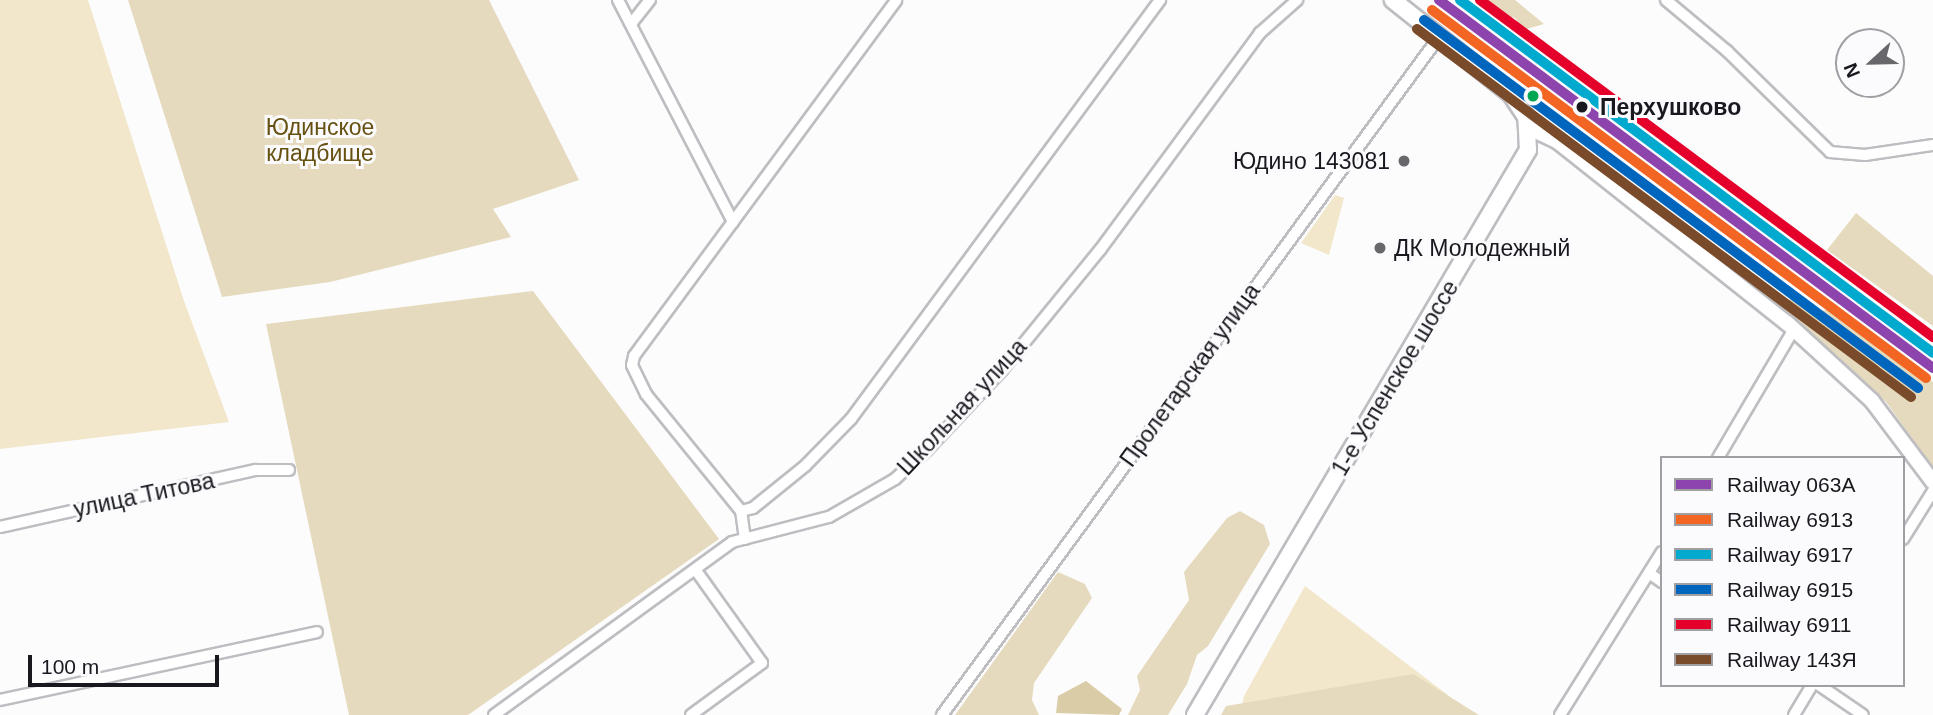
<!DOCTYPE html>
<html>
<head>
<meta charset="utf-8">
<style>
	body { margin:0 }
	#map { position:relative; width:1933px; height:715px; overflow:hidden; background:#fcfcfd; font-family:Arial,sans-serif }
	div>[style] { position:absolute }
	.green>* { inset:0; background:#f2e7cb }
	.forest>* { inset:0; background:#e5dabd }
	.water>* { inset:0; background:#dacca6 }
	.roads { filter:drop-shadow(2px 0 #bebec2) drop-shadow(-2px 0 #bebec2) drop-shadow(0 2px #bebec2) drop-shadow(0 -2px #bebec2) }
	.minor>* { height:10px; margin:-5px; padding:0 5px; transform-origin:5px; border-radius:5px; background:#fff }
	.tertiary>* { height:14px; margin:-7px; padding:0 7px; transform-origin:7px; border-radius:7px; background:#fff }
	.secondary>* { height:16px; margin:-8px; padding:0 8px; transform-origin:8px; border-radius:8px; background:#fff }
	.rail-1>* { height:10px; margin:-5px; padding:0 5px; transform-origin:5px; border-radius:5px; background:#8e44ad }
	.rail-2>* { height:10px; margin:-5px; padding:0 5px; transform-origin:5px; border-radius:5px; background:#f26522 }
	.rail-3>* { height:10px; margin:-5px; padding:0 5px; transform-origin:5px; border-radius:5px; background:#00a9ce }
	.rail-4>* { height:10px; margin:-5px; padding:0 5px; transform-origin:5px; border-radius:5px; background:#0065bd }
	.rail-5>* { height:10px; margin:-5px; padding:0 5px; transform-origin:5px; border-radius:5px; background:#e4002b }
	.rail-6>* { height:10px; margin:-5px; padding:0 5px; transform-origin:5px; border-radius:5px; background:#7a4b2a }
	.dots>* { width:19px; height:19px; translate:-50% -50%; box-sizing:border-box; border:4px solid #fbfbfe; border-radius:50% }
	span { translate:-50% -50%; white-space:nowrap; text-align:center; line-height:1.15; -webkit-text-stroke:6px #fbfbfe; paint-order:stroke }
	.stop-label { font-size:23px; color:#18181e; font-weight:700 }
	.left { translate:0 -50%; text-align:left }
	.park-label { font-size:23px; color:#665110 }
	.poi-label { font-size:23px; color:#18181e }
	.right { translate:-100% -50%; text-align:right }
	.street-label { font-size:23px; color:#18181e }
	.legend { position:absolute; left:1660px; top:456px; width:245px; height:231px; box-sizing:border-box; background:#fbfbfe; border:2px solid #a0a0a4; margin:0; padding:9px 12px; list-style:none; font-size:21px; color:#18181e }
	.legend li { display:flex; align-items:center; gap:14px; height:35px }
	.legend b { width:35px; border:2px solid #a0a0a4 }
	.north { position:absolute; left:1835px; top:28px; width:70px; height:70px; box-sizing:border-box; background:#fbfbfe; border:2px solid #a0a0a4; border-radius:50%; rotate:248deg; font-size:19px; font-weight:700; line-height:28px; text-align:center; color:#18181e }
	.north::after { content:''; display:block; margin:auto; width:24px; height:32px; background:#68686c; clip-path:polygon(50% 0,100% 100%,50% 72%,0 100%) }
	.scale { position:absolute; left:28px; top:655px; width:191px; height:32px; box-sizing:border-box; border:4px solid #18181e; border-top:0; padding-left:9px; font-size:21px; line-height:24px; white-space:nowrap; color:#18181e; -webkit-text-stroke:5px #fbfbfe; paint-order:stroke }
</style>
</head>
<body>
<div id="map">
	<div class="green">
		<i style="clip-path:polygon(0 0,88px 0,184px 301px,229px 422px,0 449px)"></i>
		<i style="clip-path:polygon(1335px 195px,1344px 198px,1329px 255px,1301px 243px)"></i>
		<i style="clip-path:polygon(1305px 586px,1474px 715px,1240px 715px,1244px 696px)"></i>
	</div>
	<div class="forest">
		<i style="clip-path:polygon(128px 0,489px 0,579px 180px,493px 209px,511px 237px,330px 282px,222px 297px)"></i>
		<i style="clip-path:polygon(1482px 0,1515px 0,1544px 24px,1523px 30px,1515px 18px,1494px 12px)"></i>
		<i style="clip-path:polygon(1856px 213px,1933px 276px,1933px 326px,1827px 250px)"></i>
		<i style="clip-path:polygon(533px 291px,719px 539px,468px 715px,349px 715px,266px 324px)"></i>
		<i style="clip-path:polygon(1792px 296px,1821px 311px,1832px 308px,1933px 382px,1933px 468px,1886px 402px,1782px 310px)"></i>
		<i style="clip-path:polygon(1240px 511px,1264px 525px,1270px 544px,1208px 646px,1197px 655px,1187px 684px,1168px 715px,1128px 715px,1140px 690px,1137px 676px,1189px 600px,1184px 572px,1227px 518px)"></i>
		<i style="clip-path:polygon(1058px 572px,1085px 584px,1092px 598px,1034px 683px,1032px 700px,1039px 715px,955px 715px)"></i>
		<i style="clip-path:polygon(1413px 674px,1479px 715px,1221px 715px,1226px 706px)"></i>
	</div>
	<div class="water">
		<i style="clip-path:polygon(1086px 681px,1122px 709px,1119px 715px,1056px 713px,1058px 696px)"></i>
	</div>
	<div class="roads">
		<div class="minor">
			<i style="left:618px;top:0;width:250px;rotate:62.6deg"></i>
			<i style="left:1666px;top:0;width:80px;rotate:39.9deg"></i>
			<i style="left:1727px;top:51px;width:144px;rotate:44.4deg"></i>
			<i style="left:1830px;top:152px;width:35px;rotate:5deg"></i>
			<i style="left:1865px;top:155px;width:69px;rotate:-8.4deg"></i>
			<i style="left:631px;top:24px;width:31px;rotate:-52deg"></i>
			<i style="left:1718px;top:458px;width:150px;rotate:-59.5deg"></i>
			<i style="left:741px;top:511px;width:12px;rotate:-14deg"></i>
			<i style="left:753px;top:508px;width:67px;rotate:-38.9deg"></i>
			<i style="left:805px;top:466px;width:66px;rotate:-45.6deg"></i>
			<i style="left:851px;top:419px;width:521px;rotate:-53.59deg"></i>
			<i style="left:0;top:527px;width:262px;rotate:-12.6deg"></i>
			<i style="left:256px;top:470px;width:33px"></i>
			<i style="left:745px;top:539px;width:28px;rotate:-98deg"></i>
			<i style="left:741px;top:511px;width:151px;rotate:-129.1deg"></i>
			<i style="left:646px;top:394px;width:32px;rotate:-116deg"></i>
			<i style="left:632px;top:365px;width:9px;rotate:-77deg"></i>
			<i style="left:634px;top:356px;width:442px;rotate:-53.6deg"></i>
			<i style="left:1903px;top:539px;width:57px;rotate:-58deg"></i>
			<i style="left:1649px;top:573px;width:16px;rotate:35deg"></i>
			<i style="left:1819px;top:685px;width:53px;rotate:34.3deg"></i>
			<i style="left:0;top:700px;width:324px;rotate:-12.1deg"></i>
			<i style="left:494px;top:715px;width:294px;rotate:-36deg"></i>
			<i style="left:732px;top:542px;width:100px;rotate:-14.5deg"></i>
			<i style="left:829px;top:517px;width:76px;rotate:-29.9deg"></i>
			<i style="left:895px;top:479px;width:43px;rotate:-42.2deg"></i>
			<i style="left:927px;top:450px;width:110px;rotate:-46.8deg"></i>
			<i style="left:1002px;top:370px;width:155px;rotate:-50.8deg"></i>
			<i style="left:1100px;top:250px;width:270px;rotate:-53.6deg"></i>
			<i style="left:1260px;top:33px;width:50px;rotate:-41.7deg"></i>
			<i style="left:691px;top:715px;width:88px;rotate:-36.2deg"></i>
			<i style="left:762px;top:663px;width:115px;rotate:-125.5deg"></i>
			<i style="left:942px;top:715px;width:841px;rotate:-53.76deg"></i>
			<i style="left:1560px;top:715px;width:192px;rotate:-58deg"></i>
			<i style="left:1794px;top:715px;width:35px;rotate:-59deg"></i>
		</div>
		<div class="tertiary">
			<i style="left:1529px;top:128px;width:31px;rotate:25deg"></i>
			<i style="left:1557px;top:141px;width:293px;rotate:38.4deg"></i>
			<i style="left:1787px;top:323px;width:115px;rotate:42.5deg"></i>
			<i style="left:1872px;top:401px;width:101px;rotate:53deg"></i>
		</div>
		<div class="secondary">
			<i style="left:1195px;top:715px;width:656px;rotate:-59.49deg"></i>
			<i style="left:1528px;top:150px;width:33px;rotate:-93deg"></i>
			<i style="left:1526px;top:117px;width:27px;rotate:-123deg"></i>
			<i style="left:1511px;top:94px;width:151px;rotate:-141.5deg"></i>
		</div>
	</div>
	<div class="rail-1">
		<i style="left:1439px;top:0;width:616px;rotate:36.68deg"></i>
	</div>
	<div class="rail-2">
		<i style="left:1432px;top:10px;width:616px;rotate:36.68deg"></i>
	</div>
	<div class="rail-3">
		<i style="left:1460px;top:0;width:590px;rotate:36.73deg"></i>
	</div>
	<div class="rail-4">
		<i style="left:1424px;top:20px;width:616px;rotate:36.68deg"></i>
	</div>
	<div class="rail-5">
		<i style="left:1480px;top:0;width:565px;rotate:36.65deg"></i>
	</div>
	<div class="rail-6">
		<i style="left:1417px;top:29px;width:616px;rotate:36.68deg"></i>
	</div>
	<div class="dots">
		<i style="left:1533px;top:96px;background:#00a651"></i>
		<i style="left:1582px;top:107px;background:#18181e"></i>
		<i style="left:1404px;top:161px;background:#68686c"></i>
		<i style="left:1380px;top:248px;background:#68686c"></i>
	</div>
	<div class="stop-label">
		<span class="left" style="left:1600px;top:107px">Перхушково</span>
	</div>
	<div class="park-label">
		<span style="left:320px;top:140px">Юдинское<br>кладбище</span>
	</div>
	<div class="poi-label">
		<span class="right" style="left:1390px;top:161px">Юдино 143081</span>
		<span class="left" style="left:1394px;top:248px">ДК Молодежный</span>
	</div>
	<div class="street-label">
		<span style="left:1190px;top:375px;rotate:-54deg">Пролетарская улица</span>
		<span style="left:1395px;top:378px;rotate:-59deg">1-е Успенское шоссе</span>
		<span style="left:962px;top:407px;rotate:-47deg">Школьная улица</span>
		<span style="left:144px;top:495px;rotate:-12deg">улица Титова</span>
	</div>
	<ul class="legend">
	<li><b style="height:9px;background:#8e44ad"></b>Railway 063А</li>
	<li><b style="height:9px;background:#f26522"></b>Railway 6913</li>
	<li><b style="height:9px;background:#00a9ce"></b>Railway 6917</li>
	<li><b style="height:9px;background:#0065bd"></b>Railway 6915</li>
	<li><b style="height:9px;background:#e4002b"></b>Railway 6911</li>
	<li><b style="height:9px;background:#7a4b2a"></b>Railway 143Я</li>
	</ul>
	<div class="north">N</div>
	<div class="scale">100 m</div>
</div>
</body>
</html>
